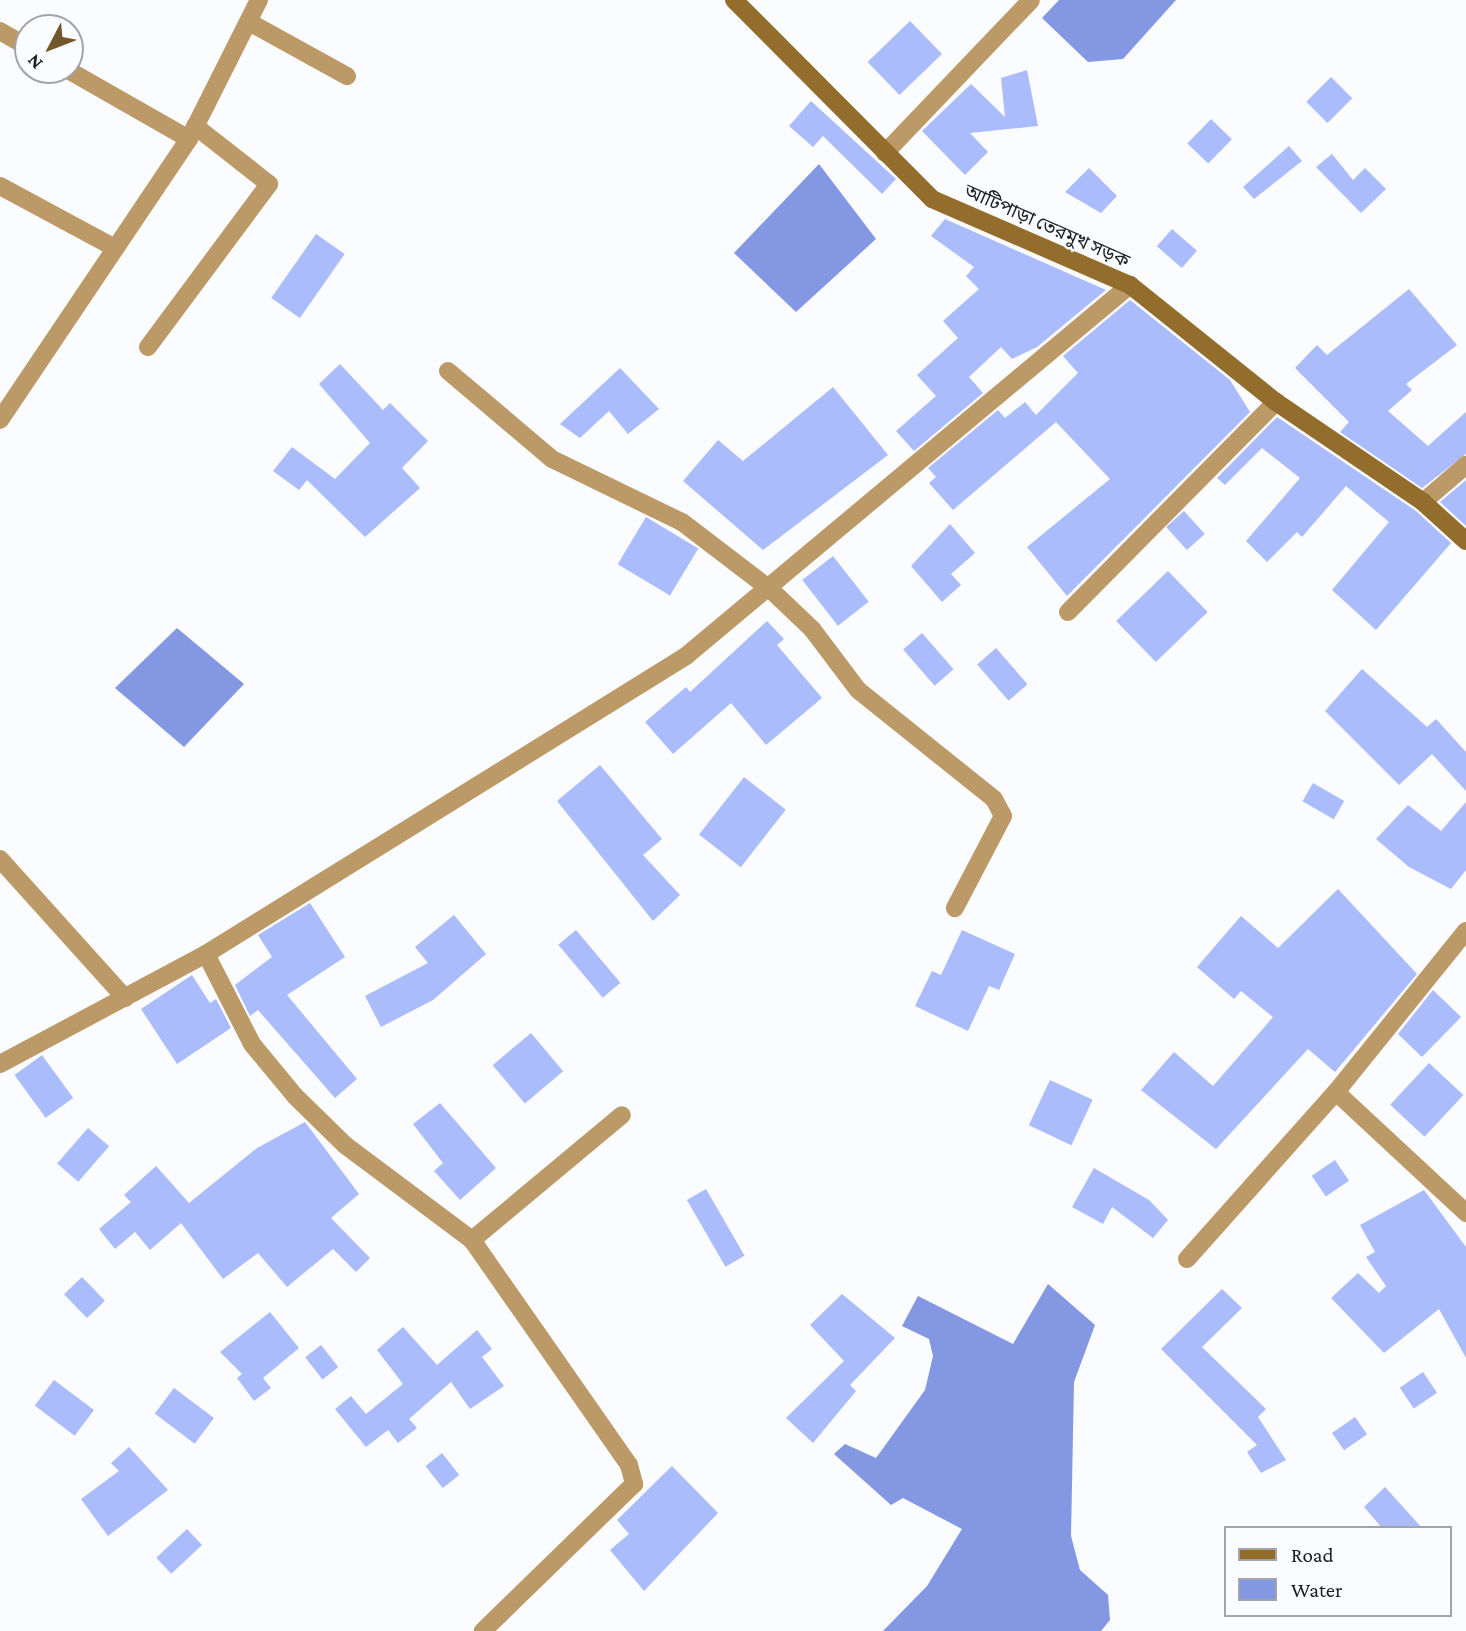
<!DOCTYPE html>
<html>
<head>
<meta charset="utf-8">
<style>
	body { margin:0 }
	#map { position:relative; width:1466px; height:1631px; overflow:hidden; background:#fbfcff; font-family:"Crimson Pro","Noto Sans Bengali",serif }
	div>[style] { position:absolute }
	.water>* { inset:0; background:#8397e3 }
	.building>* { inset:0; background:#aabcfb; transform-origin:0 0 }
	.minor>* { height:18px; margin:-9px; padding:0 9px; transform-origin:9px; border-radius:9px; background:#bb9a67 }
	.secondary>* { height:18px; margin:-9px; padding:0 9px; transform-origin:9px; border-radius:9px; background:#936d2b }
	span { translate:-50% -50%; white-space:nowrap; text-align:center; line-height:1.15; -webkit-text-stroke:5px #fbfcff; paint-order:stroke }
	.street-label { font-size:19px; color:#202022 }
	.legend { position:absolute; left:1224px; top:1526px; width:228px; height:91px; box-sizing:border-box; background:#fbfcff; border:2px solid #a3a4a7; margin:0; padding:9px 12px; list-style:none; font-size:21px; color:#202022 }
	.legend li { display:flex; align-items:center; gap:14px; height:35px }
	.legend b { width:35px; border:2px solid #a3a4a7 }
	.north { position:absolute; left:14px; top:14px; width:70px; height:70px; box-sizing:border-box; background:#fbfcff; border:2px solid #a3a4a7; border-radius:50%; rotate:228deg; font-size:19px; font-weight:700; line-height:28px; text-align:center; color:#202022 }
	.north::after { content:''; display:block; margin:auto; width:24px; height:32px; background:#73572a; clip-path:polygon(50% 0,100% 100%,50% 72%,0 100%) }
</style>
</head>
<body>
<div id="map">
	<div class="water">
		<i style="clip-path:polygon(1059px 0,1176px 0,1123px 59px,1088px 62px,1042px 18px)"></i>
		<i style="clip-path:polygon(819px 164px,876px 239px,796px 312px,734px 253px)"></i>
		<i style="clip-path:polygon(177px 628px,244px 684px,184px 747px,115px 688px)"></i>
		<i style="clip-path:polygon(1048px 1284px,1095px 1325px,1074px 1382px,1071px 1536px,1080px 1570px,1108px 1595px,1110px 1620px,1101px 1631px,883px 1631px,927px 1586px,962px 1529px,903px 1498px,891px 1505px,834px 1454px,845px 1444px,876px 1458px,925px 1390px,933px 1356px,929px 1339px,902px 1326px,918px 1296px,1013px 1344px)"></i>
	</div>
	<div class="building">
		<i style="left:910px;top:21px;width:46px;height:59px;rotate:46deg"></i>
		<i style="clip-path:polygon(1027px 70px,1038px 126px,970px 133px,988px 152px,965px 175px,922px 131px,971px 84px,1005px 117px,1001px 78px)"></i>
		<i style="left:1331px;top:77px;width:30px;height:35px;rotate:45deg"></i>
		<i style="clip-path:polygon(811px 101px,896px 179px,882px 194px,823px 136px,813px 147px,789px 126px)"></i>
		<i style="left:1211px;top:119px;width:29px;height:34px;rotate:44deg"></i>
		<i style="clip-path:polygon(1289px 146px,1302px 161px,1254px 199px,1243px 187px)"></i>
		<i style="clip-path:polygon(1332px 154px,1353px 180px,1365px 168px,1386px 189px,1361px 213px,1316px 167px)"></i>
		<i style="clip-path:polygon(1089px 168px,1117px 196px,1101px 213px,1065px 192px)"></i>
		<i style="clip-path:polygon(945px 219px,1106px 290px,1037px 347px,1012px 359px,1001px 347px,969px 377px,983px 393px,914px 451px,896px 431px,936px 396px,917px 375px,958px 338px,943px 321px,979px 289px,966px 276px,974px 267px,931px 236px)"></i>
		<i style="left:1172px;top:229px;width:33px;height:23px;rotate:41deg"></i>
		<i style="left:316px;top:234px;width:35px;height:78px;rotate:35deg"></i>
		<i style="clip-path:polygon(1409px 289px,1457px 345px,1406px 384px,1412px 390px,1388px 411px,1428px 446px,1466px 412px,1466px 454px,1422px 488px,1340px 432px,1349px 422px,1295px 368px,1317px 345px,1327px 355px)"></i>
		<i style="clip-path:polygon(1130px 300px,1230px 380px,1250px 412px,1067px 596px,1027px 547px,1110px 479px,1056px 422px,953px 510px,929px 483px,936px 477px,928px 468px,998px 410px,1005px 418px,1025px 402px,1036px 415px,1078px 373px,1063px 356px)"></i>
		<i style="clip-path:polygon(340px 364px,383px 410px,390px 403px,428px 441px,402px 468px,420px 488px,365px 537px,307px 480px,299px 490px,273px 471px,292px 447px,335px 479px,370px 443px,319px 384px)"></i>
		<i style="clip-path:polygon(620px 368px,659px 409px,628px 434px,609px 411px,580px 438px,560px 424px)"></i>
		<i style="clip-path:polygon(833px 387px,888px 455px,763px 550px,683px 481px,718px 440px,743px 461px)"></i>
		<i style="clip-path:polygon(1277px 417px,1416px 511px,1451px 543px,1376px 630px,1332px 590px,1389px 522px,1346px 486px,1302px 537px,1297px 532px,1267px 562px,1246px 541px,1300px 478px,1262px 448px,1225px 485px,1217px 478px)"></i>
		<i style="clip-path:polygon(1466px 480px,1466px 526px,1440px 502px)"></i>
		<i style="left:1184px;top:511px;width:31px;height:24px;rotate:48deg"></i>
		<i style="left:646px;top:517px;width:61px;height:55px;rotate:31deg"></i>
		<i style="clip-path:polygon(950px 524px,975px 553px,951px 574px,961px 585px,942px 602px,911px 566px)"></i>
		<i style="left:833px;top:556px;width:58px;height:39px;rotate:52deg"></i>
		<i style="left:1168px;top:571px;width:57px;height:72px;rotate:46deg"></i>
		<i style="clip-path:polygon(767px 621px,784px 639px,777px 645px,822px 698px,766px 745px,731px 703px,673px 754px,645px 722px,686px 687px,690px 692px)"></i>
		<i style="left:922px;top:633px;width:48px;height:25px;rotate:49deg"></i>
		<i style="left:996px;top:648px;width:48px;height:25px;rotate:49deg"></i>
		<i style="clip-path:polygon(1362px 669px,1427px 727px,1436px 719px,1466px 752px,1466px 791px,1432px 754px,1399px 785px,1325px 711px)"></i>
		<i style="clip-path:polygon(600px 765px,662px 839px,643px 855px,680px 895px,653px 921px,557px 801px)"></i>
		<i style="left:744px;top:777px;width:53px;height:73px;rotate:38deg"></i>
		<i style="left:1313px;top:783px;width:36px;height:21px;rotate:30deg"></i>
		<i style="clip-path:polygon(1466px 802px,1466px 870px,1451px 889px,1409px 867px,1376px 839px,1408px 805px,1441px 831px)"></i>
		<i style="clip-path:polygon(1338px 889px,1417px 974px,1335px 1072px,1308px 1049px,1216px 1149px,1141px 1090px,1174px 1052px,1213px 1086px,1273px 1017px,1241px 991px,1234px 999px,1197px 967px,1241px 916px,1278px 948px)"></i>
		<i style="clip-path:polygon(310px 903px,345px 957px,287px 995px,357px 1079px,335px 1098px,258px 1010px,250px 1016px,235px 985px,272px 957px,258px 935px)"></i>
		<i style="clip-path:polygon(454px 915px,486px 954px,433px 1000px,381px 1027px,365px 996px,428px 963px,415px 947px)"></i>
		<i style="left:576px;top:930px;width:69px;height:23px;rotate:50deg"></i>
		<i style="clip-path:polygon(962px 930px,1015px 954px,999px 990px,989px 986px,968px 1031px,915px 1006px,932px 971px,941px 975px)"></i>
		<i style="clip-path:polygon(192px 975px,210px 1003px,216px 999px,231px 1028px,177px 1064px,141px 1009px)"></i>
		<i style="clip-path:polygon(1433px 990px,1461px 1017px,1422px 1057px,1398px 1034px)"></i>
		<i style="left:531px;top:1033px;width:50px;height:50px;rotate:50deg"></i>
		<i style="left:42px;top:1055px;width:53px;height:34px;rotate:54deg"></i>
		<i style="left:1429px;top:1063px;width:47px;height:57px;rotate:43deg"></i>
		<i style="left:1050px;top:1080px;width:47px;height:50px;rotate:25deg"></i>
		<i style="clip-path:polygon(440px 1103px,496px 1168px,460px 1200px,434px 1171px,443px 1163px,413px 1124px)"></i>
		<i style="clip-path:polygon(305px 1122px,359px 1194px,331px 1218px,370px 1258px,356px 1272px,333px 1249px,287px 1287px,258px 1253px,223px 1279px,181px 1223px,150px 1250px,135px 1232px,115px 1249px,99px 1229px,131px 1202px,124px 1195px,156px 1166px,189px 1203px,257px 1148px)"></i>
		<i style="left:88px;top:1128px;width:28px;height:47px;rotate:41deg"></i>
		<i style="left:1335px;top:1160px;width:25px;height:28px;rotate:56deg"></i>
		<i style="clip-path:polygon(1094px 1168px,1149px 1200px,1168px 1220px,1153px 1238px,1112px 1207px,1103px 1224px,1072px 1207px)"></i>
		<i style="left:706px;top:1189px;width:77px;height:22px;rotate:60deg"></i>
		<i style="clip-path:polygon(1424px 1190px,1466px 1247px,1466px 1358px,1439px 1309px,1384px 1353px,1331px 1298px,1358px 1273px,1379px 1293px,1386px 1286px,1366px 1257px,1375px 1252px,1360px 1225px)"></i>
		<i style="left:82px;top:1277px;width:33px;height:25px;rotate:46deg"></i>
		<i style="clip-path:polygon(1222px 1289px,1242px 1308px,1202px 1347px,1266px 1409px,1258px 1417px,1286px 1460px,1261px 1473px,1247px 1452px,1257px 1445px,1161px 1349px)"></i>
		<i style="clip-path:polygon(842px 1294px,895px 1338px,850px 1385px,856px 1391px,813px 1443px,786px 1418px,844px 1361px,810px 1325px)"></i>
		<i style="clip-path:polygon(270px 1312px,299px 1348px,263px 1378px,271px 1388px,254px 1401px,237px 1378px,242px 1374px,220px 1352px)"></i>
		<i style="clip-path:polygon(403px 1327px,437px 1365px,477px 1330px,492px 1349px,482px 1357px,504px 1386px,470px 1409px,451px 1382px,409px 1419px,417px 1428px,398px 1443px,388px 1430px,366px 1447px,335px 1409px,351px 1396px,366px 1414px,403px 1384px,377px 1350px)"></i>
		<i style="left:321px;top:1345px;width:28px;height:20px;rotate:52deg"></i>
		<i style="left:1423px;top:1372px;width:25px;height:28px;rotate:56deg"></i>
		<i style="left:54px;top:1380px;width:50px;height:32px;rotate:37deg"></i>
		<i style="left:174px;top:1388px;width:50px;height:32px;rotate:37deg"></i>
		<i style="left:1355px;top:1417px;width:21px;height:28px;rotate:55deg"></i>
		<i style="clip-path:polygon(129px 1447px,168px 1490px,108px 1536px,81px 1499px,119px 1471px,111px 1463px)"></i>
		<i style="left:442px;top:1453px;width:28px;height:21px;rotate:52deg"></i>
		<i style="clip-path:polygon(672px 1466px,718px 1513px,644px 1591px,610px 1550px,629px 1534px,617px 1520px)"></i>
		<i style="clip-path:polygon(1385px 1487px,1422px 1528px,1382px 1528px,1364px 1507px)"></i>
		<i style="left:187px;top:1529px;width:22px;height:42px;rotate:47deg"></i>
	</div>
	<div class="minor">
		<i style="left:249px;top:22px;width:112px;rotate:28.9deg"></i>
		<i style="left:0;top:31px;width:32px;rotate:30deg"></i>
		<i style="left:68px;top:70px;width:139px;rotate:29.7deg"></i>
		<i style="left:885px;top:153px;width:211px;rotate:-46.3deg"></i>
		<i style="left:0;top:186px;width:131px;rotate:28.3deg"></i>
		<i style="left:148px;top:347px;width:203px;rotate:-53.4deg"></i>
		<i style="left:269px;top:184px;width:94px;rotate:-141.9deg"></i>
		<i style="left:448px;top:371px;width:136px;rotate:40.2deg"></i>
		<i style="left:552px;top:459px;width:144px;rotate:25.9deg"></i>
		<i style="left:682px;top:522px;width:112px;rotate:37.4deg"></i>
		<i style="left:771px;top:590px;width:57px;rotate:43.6deg"></i>
		<i style="left:812px;top:629px;width:76px;rotate:53deg"></i>
		<i style="left:858px;top:690px;width:174px;rotate:38.7deg"></i>
		<i style="left:994px;top:799px;width:19px;rotate:62deg"></i>
		<i style="left:1003px;top:816px;width:104px;rotate:117.6deg"></i>
		<i style="left:0;top:420px;width:339px;rotate:-56.1deg"></i>
		<i style="left:189px;top:139px;width:156px;rotate:-63.3deg"></i>
		<i style="left:1423px;top:502px;width:57px;rotate:-40.7deg"></i>
		<i style="left:1068px;top:612px;width:296px;rotate:-45.3deg"></i>
		<i style="left:0;top:859px;width:187px;rotate:48deg"></i>
		<i style="left:206px;top:954px;width:101px;rotate:62.9deg"></i>
		<i style="left:252px;top:1044px;width:67px;rotate:50.4deg"></i>
		<i style="left:295px;top:1096px;width:70px;rotate:44.4deg"></i>
		<i style="left:345px;top:1145px;width:159px;rotate:36.8deg"></i>
		<i style="left:472px;top:1240px;width:274px;rotate:55.1deg"></i>
		<i style="left:629px;top:1465px;width:20px;rotate:75deg"></i>
		<i style="left:634px;top:1484px;width:211px;rotate:135.8deg"></i>
		<i style="left:0;top:1064px;width:234px;rotate:-28.1deg"></i>
		<i style="left:206px;top:954px;width:565px;rotate:-31.83deg"></i>
		<i style="left:686px;top:656px;width:579px;rotate:-39.88deg"></i>
		<i style="left:1336px;top:1092px;width:178px;rotate:42.9deg"></i>
		<i style="left:472px;top:1240px;width:195px;rotate:-39.8deg"></i>
		<i style="left:1187px;top:1259px;width:224px;rotate:-48.3deg"></i>
		<i style="left:1336px;top:1092px;width:207px;rotate:-51.1deg"></i>
	</div>
	<div class="secondary">
		<i style="left:734px;top:0;width:281px;rotate:45.1deg"></i>
		<i style="left:932px;top:199px;width:216px;rotate:23.5deg"></i>
		<i style="left:1130px;top:285px;width:187px;rotate:38.7deg"></i>
		<i style="left:1276px;top:402px;width:178px;rotate:34.2deg"></i>
		<i style="left:1423px;top:502px;width:58px;rotate:42.2deg"></i>
	</div>
	<div class="street-label">
		<span style="left:1047px;top:226px;rotate:24deg">আটিপাড়া তেরমুখ সড়ক</span>
	</div>
	<ul class="legend">
	<li><b style="height:9px;background:#936d2b"></b>Road</li>
	<li><b style="height:19px;background:#8397e3"></b>Water</li>
	</ul>
	<div class="north">N</div>
</div>
</body>
</html>
